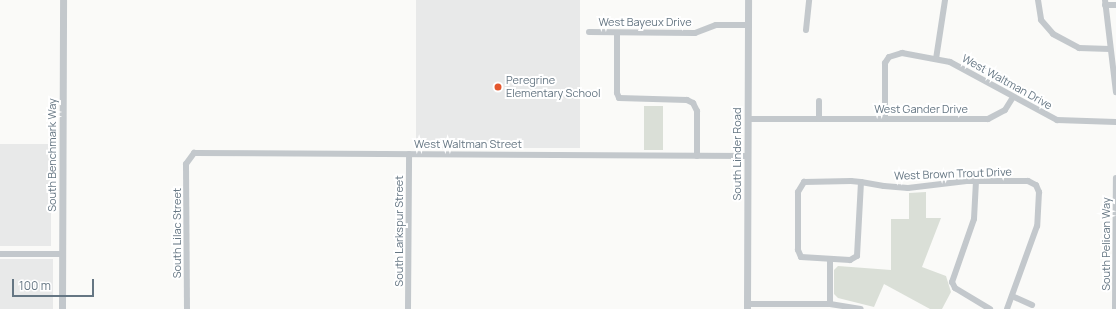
<!DOCTYPE html>
<html>
<head>
<meta charset="utf-8">
<style>
	body { margin:0 }
	#map { position:relative; width:1116px; height:309px; overflow:hidden; background:#fafaf8; font-family:Manrope,sans-serif }
	div>[style] { position:absolute }
	.built>* { inset:0; background:#e8e9e9; transform-origin:0 0 }
	.green>* { inset:0; background:#dadfd7; transform-origin:0 0 }
	.minor>* { height:6px; margin:-3px; padding:0 3px; transform-origin:3px; border-radius:3px; background:#c3c8cc }
	.tertiary>* { height:7px; margin:-3.5px; padding:0 3.5px; transform-origin:3.5px; border-radius:3.5px; background:#c3c8cc }
	.dots>* { width:11px; height:11px; translate:-50% -50%; box-sizing:border-box; border:2px solid #fff; border-radius:50% }
	span { translate:-50% -50%; white-space:nowrap; text-align:center; line-height:1.15; -webkit-text-stroke:4px #fff; paint-order:stroke }
	.street-label { font-size:11px; color:#657683 }
	.poi-label { font-size:11px; color:#657683 }
	.left { translate:0 -50%; text-align:left }
	.scale { position:absolute; left:12px; top:279px; width:82px; height:18px; box-sizing:border-box; border:2px solid #657683; border-top:0; padding-left:5px; font-size:12px; line-height:14px; white-space:nowrap; color:#657683; -webkit-text-stroke:3px #fff; paint-order:stroke }
</style>
</head>
<body>
<div id="map">
	<div class="built">
		<i style="left:416px;top:0;width:164px;height:148px"></i>
		<i style="left:51px;top:144px;width:102px;height:51px;rotate:90deg"></i>
		<i style="left:0;top:259px;width:53px;height:50px"></i>
	</div>
	<div class="green">
		<i style="left:644px;top:106px;width:19px;height:44px"></i>
		<i style="clip-path:polygon(926px 192px,926px 218px,941px 218px,922px 267px,946px 276px,951px 292px,942px 309px,930px 309px,884px 284px,874px 307px,838px 298px,834px 294px,834px 270px,838px 266px,891px 270px,891px 219px,909px 219px,909px 193px)"></i>
	</div>
	<div class="minor">
		<i style="left:1038px;top:0;width:20px;rotate:81deg"></i>
		<i style="left:1041px;top:20px;width:18px;rotate:49deg"></i>
		<i style="left:1053px;top:34px;width:30px;rotate:28deg"></i>
		<i style="left:1079px;top:48px;width:31px;rotate:2deg"></i>
		<i style="left:1105px;top:0;width:93px;rotate:83.2deg"></i>
		<i style="left:1105px;top:5px;width:11px"></i>
		<i style="left:806px;top:30px;width:30px;rotate:-84deg"></i>
		<i style="left:589px;top:32px;width:106px;rotate:0.5deg"></i>
		<i style="left:695px;top:33px;width:22px;rotate:-21deg"></i>
		<i style="left:716px;top:25px;width:32px"></i>
		<i style="left:617px;top:33px;width:60px;rotate:90deg"></i>
		<i style="left:617px;top:93px;width:5px;rotate:68deg"></i>
		<i style="left:619px;top:98px;width:68px;rotate:1.7deg"></i>
		<i style="left:687px;top:100px;width:7px;rotate:27deg"></i>
		<i style="left:693px;top:103px;width:9px;rotate:63deg"></i>
		<i style="left:697px;top:111px;width:45px;rotate:90deg"></i>
		<i style="left:936px;top:59px;width:60px;rotate:-81.3deg"></i>
		<i style="left:748px;top:119px;width:240px"></i>
		<i style="left:988px;top:119px;width:19px;rotate:-28deg"></i>
		<i style="left:1005px;top:110px;width:15px;rotate:-58deg"></i>
		<i style="left:819px;top:119px;width:18px;rotate:-90deg"></i>
		<i style="left:885px;top:119px;width:56px;rotate:-90deg"></i>
		<i style="left:885px;top:63px;width:7px;rotate:-56deg"></i>
		<i style="left:889px;top:57px;width:14px;rotate:-17deg"></i>
		<i style="left:902px;top:53px;width:49px;rotate:10.6deg"></i>
		<i style="left:950px;top:62px;width:122px;rotate:28.5deg"></i>
		<i style="left:1057px;top:120px;width:59px;rotate:1.9deg"></i>
		<i style="left:976px;top:181px;width:38px;rotate:93deg"></i>
		<i style="left:974px;top:219px;width:67px;rotate:109.2deg"></i>
		<i style="left:952px;top:282px;width:7px;rotate:63deg"></i>
		<i style="left:955px;top:288px;width:41px;rotate:31deg"></i>
		<i style="left:861px;top:182px;width:74px;rotate:93.1deg"></i>
		<i style="left:857px;top:256px;width:8px;rotate:150deg"></i>
		<i style="left:850px;top:260px;width:49px;rotate:-176.5deg"></i>
		<i style="left:801px;top:257px;width:8px;rotate:-113deg"></i>
		<i style="left:798px;top:250px;width:58px;rotate:-90deg"></i>
		<i style="left:798px;top:192px;width:12px;rotate:-59deg"></i>
		<i style="left:804px;top:182px;width:47px;rotate:-1.2deg"></i>
		<i style="left:851px;top:181px;width:10px;rotate:6deg"></i>
		<i style="left:861px;top:182px;width:23px;rotate:10deg"></i>
		<i style="left:884px;top:186px;width:24px;rotate:5deg"></i>
		<i style="left:908px;top:188px;width:59px;rotate:-6.8deg"></i>
		<i style="left:967px;top:181px;width:61px"></i>
		<i style="left:1028px;top:181px;width:9px;rotate:27deg"></i>
		<i style="left:1036px;top:185px;width:8px;rotate:67deg"></i>
		<i style="left:1039px;top:192px;width:34px;rotate:93deg"></i>
		<i style="left:1037px;top:226px;width:88px;rotate:109.9deg"></i>
		<i style="left:0;top:254px;width:63px"></i>
		<i style="left:830px;top:260px;width:44px;rotate:90deg"></i>
		<i style="left:1012px;top:296px;width:22px;rotate:24deg"></i>
		<i style="left:747px;top:304px;width:83px"></i>
		<i style="left:830px;top:304px;width:31px;rotate:9deg"></i>
		<i style="left:187px;top:309px;width:145px;rotate:-90.4deg"></i>
		<i style="left:186px;top:164px;width:14px;rotate:-54deg"></i>
		<i style="left:194px;top:153px;width:554px;rotate:0.31deg"></i>
		<i style="left:408px;top:309px;width:155px;rotate:-89.6deg"></i>
		<i style="left:1115px;top:309px;width:131px;rotate:-89.6deg"></i>
	</div>
	<div class="tertiary">
		<i style="left:62px;top:309px;width:309px;rotate:-89.8deg"></i>
		<i style="left:747px;top:309px;width:309px;rotate:-89.8deg"></i>
	</div>
	<div class="dots">
		<i style="left:498px;top:87px;background:#e4572e"></i>
	</div>
	<div class="street-label">
		<span style="left:645px;top:22px">West Bayeux Drive</span>
		<span style="left:1007px;top:82px;rotate:29deg">West Waltman Drive</span>
		<span style="left:921px;top:109px">West Gander Drive</span>
		<span style="left:468px;top:144px">West Waltman Street</span>
		<span style="left:737px;top:154px;rotate:-90deg">South Linder Road</span>
		<span style="left:52px;top:155px;rotate:-90deg">South Benchmark Way</span>
		<span style="left:953px;top:174px;rotate:-2deg">West Brown Trout Drive</span>
		<span style="left:399px;top:231px;rotate:-90deg">South Larkspur Street</span>
		<span style="left:177px;top:233px;rotate:-90deg">South Lilac Street</span>
		<span style="left:1106px;top:244px;rotate:-90deg">South Pelican Way</span>
	</div>
	<div class="poi-label">
		<span class="left" style="left:506px;top:87px">Peregrine<br>Elementary School</span>
	</div>
	<div class="scale">100 m</div>
</div>
</body>
</html>
